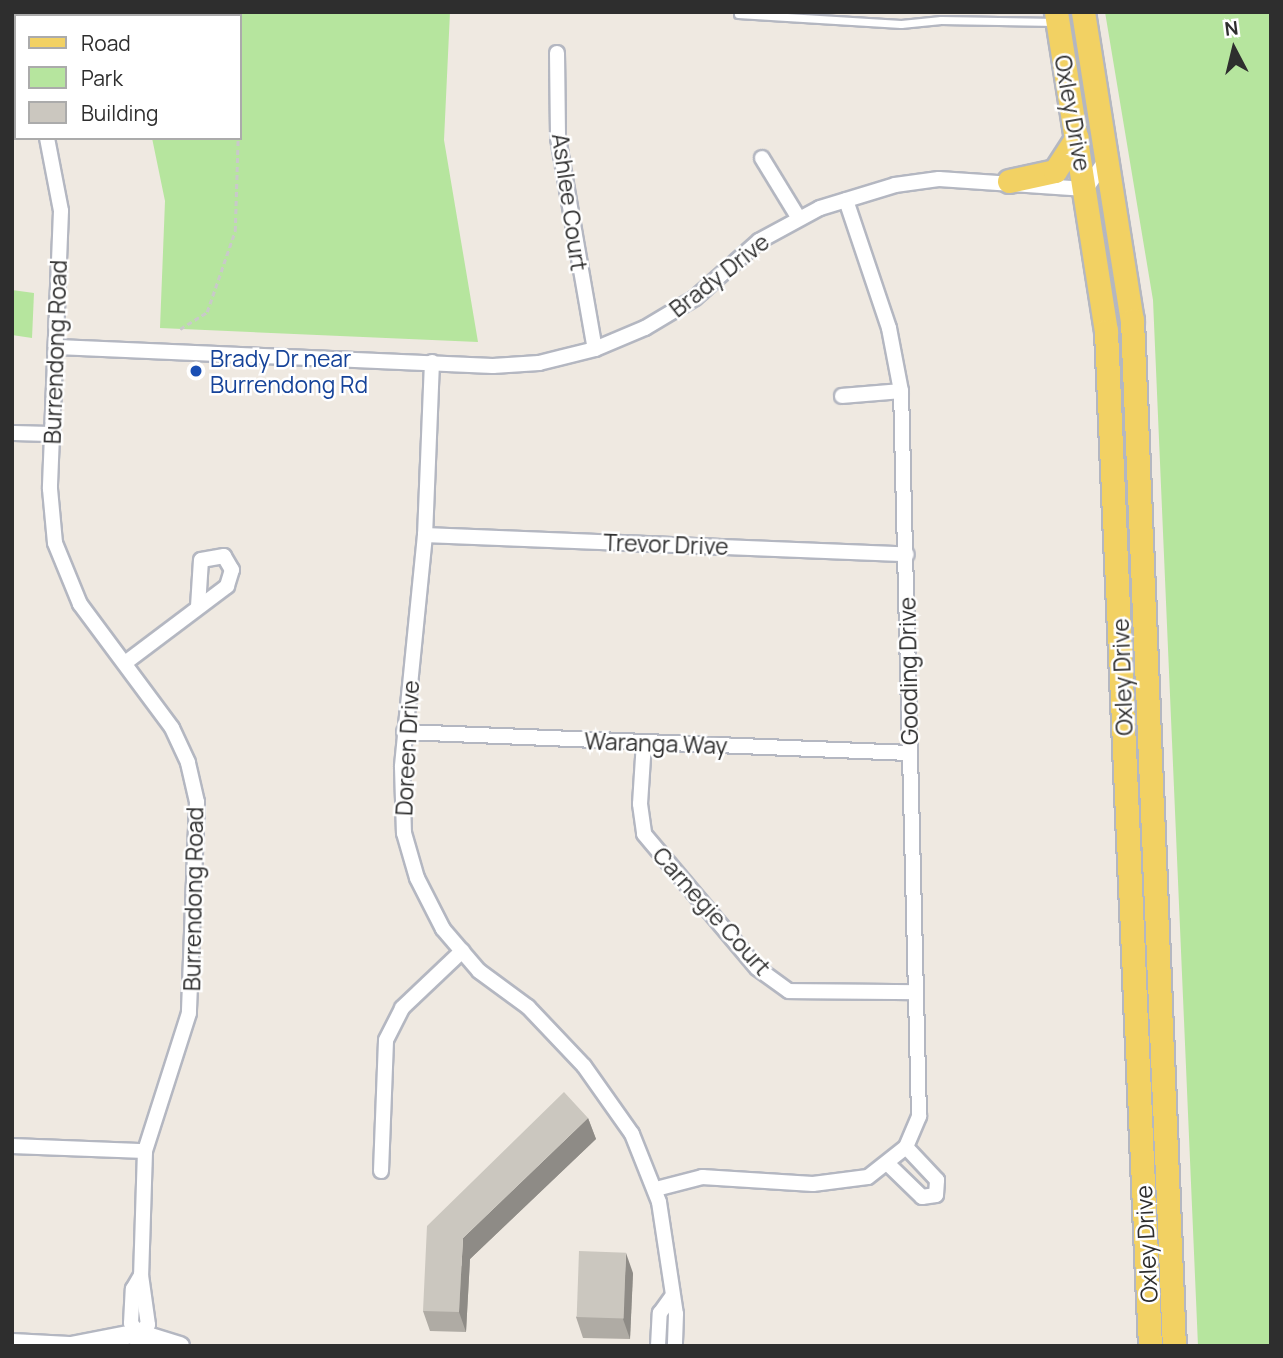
<!DOCTYPE html>
<html>
<head>
<meta charset="utf-8">
<style>
	body { margin:0 }
	#map { position:relative; width:1283px; height:1358px; overflow:hidden; background:#efe9e1; font-family:Manrope,sans-serif }
	div>[style] { position:absolute }
	.green>* { inset:0; background:#b6e59e }
	.path>* { height:2.5px; margin-top:-1.25px; transform-origin:0; background:repeating-linear-gradient(90deg,#c9c9c9 0 5px,transparent 0 8.5px) }
	.roads { filter:drop-shadow(2px 0 #b4b7c1) drop-shadow(-2px 0 #b4b7c1) drop-shadow(0 2px #b4b7c1) drop-shadow(0 -2px #b4b7c1) }
	.service>* { height:7px; margin:-3.5px; padding:0 3.5px; transform-origin:3.5px; border-radius:3.5px; background:#fff }
	.minor>* { height:14px; margin:-7px; padding:0 7px; transform-origin:7px; border-radius:7px; background:#fff }
	.tertiary>* { height:18px; margin:-9px; padding:0 9px; transform-origin:9px; border-radius:9px; background:#fff }
	.primary>* { height:23px; margin:-11.5px; padding:0 11.5px; transform-origin:11.5px; border-radius:11.5px; background:#f2d163 }
	.wall>* { inset:0; background:#afaba4 }
	.shaded-wall>* { inset:0; background:#8e8b86 }
	.building>* { inset:0; background:#cbc7bf; transform-origin:0 0 }
	.dots>* { width:19px; height:19px; translate:-50% -50%; box-sizing:border-box; border:4px solid #fff; border-radius:50% }
	span { translate:-50% -50%; white-space:nowrap; text-align:center; line-height:1.15; -webkit-text-stroke:5px #fff; paint-order:stroke }
	.street-label { font-size:23px; color:#2e2e2e }
	.transit-label { font-size:23px; color:#164399 }
	.left { translate:0 -50%; text-align:left }
	.frame { position:absolute; inset:0; border:14px solid #2e2e2e; pointer-events:none }
	.legend { position:absolute; left:14px; top:14px; width:228px; height:126px; box-sizing:border-box; background:#fff; border:2px solid #ababab; margin:0; padding:9px 12px; list-style:none; font-size:21px; color:#2e2e2e }
	.legend li { display:flex; align-items:center; gap:14px; height:35px }
	.legend b { width:35px; border:2px solid #ababab }
	.north { position:absolute; left:1199px; top:14px; width:70px; height:70px; -webkit-text-stroke:5px #fff; paint-order:stroke; rotate:353deg; font-size:19px; font-weight:700; line-height:28px; text-align:center; color:#2e2e2e }
	.north::after { content:''; display:block; margin:auto; width:24px; height:32px; background:#2e2e2e; clip-path:polygon(50% 0,100% 100%,50% 72%,0 100%) }
</style>
</head>
<body>
<div id="map">
	<div class="green">
		<i style="clip-path:polygon(77px 12px,450px 12px,444px 140px,478px 342px,160px 328px,165px 201px,152px 138px,240px 138px,240px 16px,73px 16px)"></i>
		<i style="clip-path:polygon(1105px 12px,1271px 12px,1271px 1346px,1198px 1346px,1153px 300px)"></i>
		<i style="clip-path:polygon(12px 290px,34px 293px,32px 338px,12px 335px)"></i>
	</div>
	<div class="path">
		<i style="left:194px;top:12px;width:4px;rotate:63deg"></i>
		<i style="left:180px;top:329px;width:32px;rotate:-32deg"></i>
		<i style="left:207px;top:312px;width:86px;rotate:-70.9deg"></i>
		<i style="left:235px;top:231px;width:93px;rotate:-88.2deg"></i>
	</div>
	<div class="roads">
		<div class="service">
			<i style="left:738px;top:14px;width:163px;rotate:3.5deg"></i>
			<i style="left:901px;top:24px;width:40px;rotate:-5.7deg"></i>
			<i style="left:941px;top:20px;width:115px;rotate:1deg"></i>
		</div>
		<div class="minor">
			<i style="left:557px;top:53px;width:85px;rotate:89.3deg"></i>
			<i style="left:558px;top:138px;width:214px;rotate:80.1deg"></i>
			<i style="left:12px;top:73px;width:6px;rotate:51deg"></i>
			<i style="left:47px;top:138px;width:74px;rotate:79.1deg"></i>
			<i style="left:61px;top:211px;width:278px;rotate:92.3deg"></i>
			<i style="left:50px;top:489px;width:54px;rotate:84.7deg"></i>
			<i style="left:55px;top:543px;width:66px;rotate:67.7deg"></i>
			<i style="left:80px;top:604px;width:154px;rotate:53.4deg"></i>
			<i style="left:172px;top:728px;width:38px;rotate:65deg"></i>
			<i style="left:188px;top:763px;width:40px;rotate:77deg"></i>
			<i style="left:197px;top:802px;width:211px;rotate:92.2deg"></i>
			<i style="left:189px;top:1013px;width:145px;rotate:107.7deg"></i>
			<i style="left:145px;top:1151px;width:124px;rotate:91.8deg"></i>
			<i style="left:141px;top:1275px;width:50px;rotate:82deg"></i>
			<i style="left:148px;top:1325px;width:13px;rotate:141deg"></i>
			<i style="left:762px;top:158px;width:69px;rotate:58.6deg"></i>
			<i style="left:57px;top:347px;width:436px;rotate:2.5deg"></i>
			<i style="left:493px;top:366px;width:46px;rotate:-3.7deg"></i>
			<i style="left:539px;top:363px;width:58px;rotate:-14deg"></i>
			<i style="left:595px;top:349px;width:54px;rotate:-22.8deg"></i>
			<i style="left:645px;top:328px;width:58px;rotate:-31deg"></i>
			<i style="left:695px;top:298px;width:86px;rotate:-41.7deg"></i>
			<i style="left:759px;top:241px;width:69px;rotate:-28.4deg"></i>
			<i style="left:820px;top:208px;width:78px;rotate:-17deg"></i>
			<i style="left:895px;top:185px;width:44px;rotate:-7.8deg"></i>
			<i style="left:939px;top:179px;width:147px;rotate:3.9deg"></i>
			<i style="left:1086px;top:189px;width:36px;rotate:-56deg"></i>
			<i style="left:432px;top:362px;width:173px;rotate:92.3deg"></i>
			<i style="left:425px;top:535px;width:233px;rotate:95.7deg"></i>
			<i style="left:402px;top:767px;width:66px;rotate:88.3deg"></i>
			<i style="left:404px;top:833px;width:47px;rotate:73.9deg"></i>
			<i style="left:417px;top:878px;width:57px;rotate:63deg"></i>
			<i style="left:443px;top:929px;width:55px;rotate:49.4deg"></i>
			<i style="left:479px;top:971px;width:61px;rotate:36.3deg"></i>
			<i style="left:528px;top:1007px;width:81px;rotate:46.5deg"></i>
			<i style="left:584px;top:1066px;width:83px;rotate:54.8deg"></i>
			<i style="left:632px;top:1134px;width:73px;rotate:68.3deg"></i>
			<i style="left:659px;top:1202px;width:113px;rotate:81.4deg"></i>
			<i style="left:676px;top:1314px;width:32px;rotate:92deg"></i>
			<i style="left:842px;top:396px;width:59px;rotate:-4.8deg"></i>
			<i style="left:12px;top:433px;width:40px;rotate:1.4deg"></i>
			<i style="left:425px;top:535px;width:482px;rotate:2.3deg"></i>
			<i style="left:125px;top:663px;width:128px;rotate:-37deg"></i>
			<i style="left:227px;top:586px;width:17px;rotate:-73deg"></i>
			<i style="left:232px;top:570px;width:16px;rotate:-120deg"></i>
			<i style="left:224px;top:556px;width:23px;rotate:170deg"></i>
			<i style="left:201px;top:560px;width:46px;rotate:93.7deg"></i>
			<i style="left:404px;top:732px;width:505px;rotate:2.38deg"></i>
			<i style="left:644px;top:742px;width:62px;rotate:93.7deg"></i>
			<i style="left:640px;top:804px;width:30px;rotate:82deg"></i>
			<i style="left:644px;top:834px;width:175px;rotate:49.9deg"></i>
			<i style="left:757px;top:968px;width:39px;rotate:36deg"></i>
			<i style="left:789px;top:991px;width:126px;rotate:0.5deg"></i>
			<i style="left:12px;top:1146px;width:133px;rotate:2.2deg"></i>
			<i style="left:889px;top:1165px;width:46px;rotate:44.1deg"></i>
			<i style="left:922px;top:1197px;width:14px;rotate:-8deg"></i>
			<i style="left:936px;top:1195px;width:15px;rotate:-86deg"></i>
			<i style="left:937px;top:1180px;width:45px;rotate:-133.2deg"></i>
			<i style="left:381px;top:1171px;width:131px;rotate:-87.8deg"></i>
			<i style="left:386px;top:1040px;width:36px;rotate:-63deg"></i>
			<i style="left:402px;top:1008px;width:83px;rotate:-43.5deg"></i>
			<i style="left:656px;top:1189px;width:48px;rotate:-14.6deg"></i>
			<i style="left:702px;top:1177px;width:111px;rotate:3.6deg"></i>
			<i style="left:813px;top:1184px;width:55px;rotate:-7.3deg"></i>
			<i style="left:868px;top:1177px;width:48px;rotate:-38.3deg"></i>
			<i style="left:906px;top:1147px;width:34px;rotate:-67deg"></i>
			<i style="left:919px;top:1116px;width:725px;rotate:-91.42deg"></i>
			<i style="left:901px;top:391px;width:64px;rotate:-100.8deg"></i>
			<i style="left:889px;top:328px;width:135px;rotate:-108.6deg"></i>
			<i style="left:137px;top:1346px;width:13px;rotate:-86deg"></i>
			<i style="left:138px;top:1333px;width:12px;rotate:-125deg"></i>
			<i style="left:131px;top:1323px;width:34px;rotate:-87deg"></i>
			<i style="left:133px;top:1289px;width:16px;rotate:-60deg"></i>
			<i style="left:658px;top:1346px;width:33px;rotate:-87deg"></i>
			<i style="left:660px;top:1313px;width:19px;rotate:-54deg"></i>
		</div>
		<div class="tertiary">
			<i style="left:12px;top:1343px;width:57px;rotate:3deg"></i>
			<i style="left:71px;top:1346px;width:68px;rotate:-11deg"></i>
			<i style="left:138px;top:1333px;width:44px;rotate:17.2deg"></i>
		</div>
		<div class="primary">
			<i style="left:1056px;top:12px;width:323px;rotate:81.1deg"></i>
			<i style="left:1106px;top:331px;width:1016px;rotate:87.52deg"></i>
			<i style="left:1083px;top:12px;width:312px;rotate:81deg"></i>
			<i style="left:1132px;top:320px;width:1027px;rotate:87.66deg"></i>
			<i style="left:1009px;top:181px;width:47px;rotate:-12.3deg"></i>
			<i style="left:1055px;top:171px;width:40px;rotate:-57.1deg"></i>
		</div>
	</div>
	<div class="wall">
		<i style="clip-path:polygon(588px 1118px,596px 1139px,470px 1259px,466px 1332px,430px 1331px,423px 1311px)"></i>
		<i style="clip-path:polygon(633px 1273px,630px 1339px,583px 1338px,576px 1317px)"></i>
	</div>
	<div class="shaded-wall">
		<i style="clip-path:polygon(588px 1118px,596px 1139px,470px 1259px,466px 1332px,459px 1312px,463px 1238px)"></i>
		<i style="clip-path:polygon(626px 1253px,633px 1273px,630px 1339px,623px 1319px)"></i>
	</div>
	<div class="building">
		<i style="clip-path:polygon(564px 1092px,588px 1118px,463px 1238px,459px 1312px,423px 1311px,427px 1226px)"></i>
		<i style="left:579px;top:1251px;width:47px;height:66px;rotate:2deg"></i>
	</div>
	<div class="dots">
		<i style="left:196px;top:371px;background:#1a4fb4"></i>
	</div>
	<div class="street-label">
		<span style="left:1073px;top:113px;rotate:80deg">Oxley Drive</span>
		<span style="left:570px;top:202px;rotate:82deg">Ashlee Court</span>
		<span style="left:719px;top:275px;rotate:-38deg">Brady Drive</span>
		<span style="left:55px;top:352px;rotate:-88deg">Burrendong Road</span>
		<span style="left:666px;top:544px;rotate:2deg">Trevor Drive</span>
		<span style="left:908px;top:671px;rotate:-91deg">Gooding Drive</span>
		<span style="left:1122px;top:677px;rotate:-92deg">Oxley Drive</span>
		<span style="left:656px;top:743px;rotate:2deg">Waranga Way</span>
		<span style="left:407px;top:748px;rotate:-87deg">Doreen Drive</span>
		<span style="left:193px;top:899px;rotate:-89deg">Burrendong Road</span>
		<span style="left:712px;top:911px;rotate:48deg">Carnegie Court</span>
		<span style="left:1146px;top:1244px;rotate:-93deg">Oxley Drive</span>
	</div>
	<div class="transit-label">
		<span class="left" style="left:210px;top:371px">Brady Dr near<br>Burrendong Rd</span>
	</div>
	<div class="frame"></div>
	<ul class="legend">
	<li><b style="height:9px;background:#f2d163"></b>Road</li>
	<li><b style="height:19px;background:#b6e59e"></b>Park</li>
	<li><b style="height:19px;background:#cbc7bf"></b>Building</li>
	</ul>
	<div class="north">N</div>
</div>
</body>
</html>
